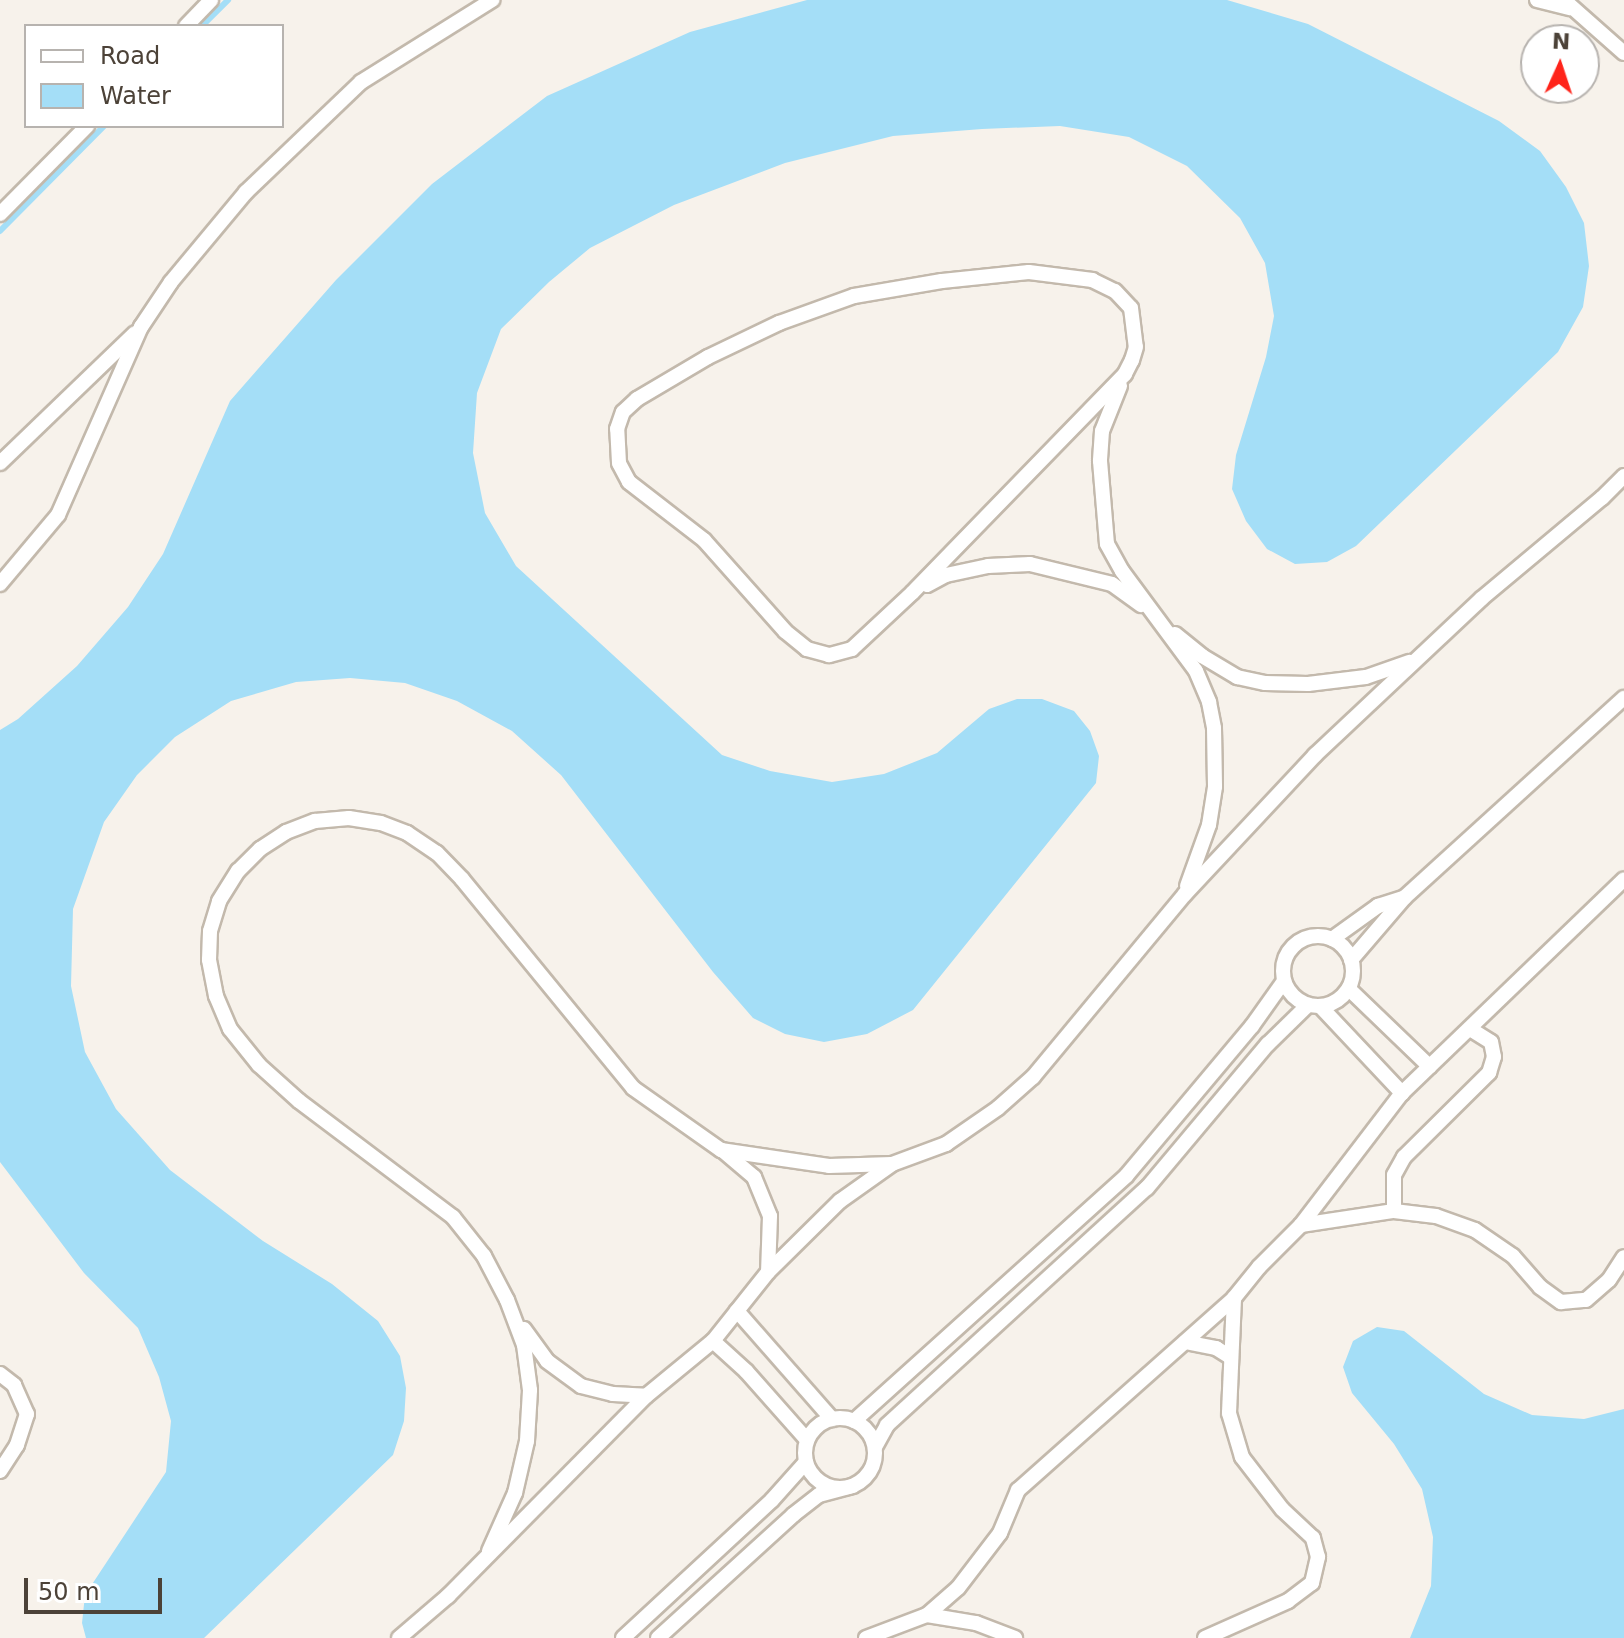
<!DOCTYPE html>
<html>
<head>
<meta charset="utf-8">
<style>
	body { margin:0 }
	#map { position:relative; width:1624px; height:1638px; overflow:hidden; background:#f7f2eb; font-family:"DejaVu Sans",sans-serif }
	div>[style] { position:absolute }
	.water>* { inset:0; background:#a4def7 }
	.stream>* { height:6px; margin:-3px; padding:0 3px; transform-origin:3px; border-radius:3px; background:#a4def7 }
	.roads { filter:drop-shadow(2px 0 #c3b9ac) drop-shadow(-2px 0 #c3b9ac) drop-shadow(0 2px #c3b9ac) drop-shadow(0 -2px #c3b9ac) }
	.street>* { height:14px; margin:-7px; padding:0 7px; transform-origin:7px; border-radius:7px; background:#fff }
	.street>.ring { margin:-7px; padding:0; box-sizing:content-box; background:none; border:14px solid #fff; border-radius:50% }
	span { translate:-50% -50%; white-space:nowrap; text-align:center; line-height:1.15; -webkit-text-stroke:8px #fff; paint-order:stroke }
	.legend { position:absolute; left:24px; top:24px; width:260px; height:104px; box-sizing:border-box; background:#fff; border:2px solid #b7b3af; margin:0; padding:10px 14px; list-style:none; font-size:24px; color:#4c4238 }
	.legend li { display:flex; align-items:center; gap:16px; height:40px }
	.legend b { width:40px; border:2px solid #b7b3af }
	.north { position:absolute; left:1520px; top:24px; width:80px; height:80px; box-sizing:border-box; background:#fff; border:2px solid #b7b3af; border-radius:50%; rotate:3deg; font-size:22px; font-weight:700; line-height:32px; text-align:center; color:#4c4238 }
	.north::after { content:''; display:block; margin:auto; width:28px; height:36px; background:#ff241a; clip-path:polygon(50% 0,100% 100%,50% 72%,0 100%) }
	.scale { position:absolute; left:24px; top:1578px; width:138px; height:36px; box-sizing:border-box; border:4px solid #4c4238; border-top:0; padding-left:10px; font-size:24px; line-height:28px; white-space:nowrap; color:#4c4238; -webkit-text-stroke:6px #fff; paint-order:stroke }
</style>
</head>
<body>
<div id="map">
	<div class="water">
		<i style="clip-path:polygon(807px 0,1227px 0,1308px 24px,1499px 121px,1540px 151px,1566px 187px,1584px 223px,1589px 266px,1583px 307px,1558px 352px,1356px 546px,1327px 562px,1295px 564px,1267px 549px,1246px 521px,1232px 489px,1236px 455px,1266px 357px,1274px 316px,1265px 263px,1240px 218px,1187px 166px,1129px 137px,1060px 126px,982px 129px,893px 136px,785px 163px,674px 205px,590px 248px,549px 282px,501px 329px,477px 393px,473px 453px,485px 513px,516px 566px,722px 755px,770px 771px,832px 782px,884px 774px,937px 753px,989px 709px,1017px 699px,1042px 699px,1074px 711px,1090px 731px,1099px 756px,1096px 783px,913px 1010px,867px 1034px,824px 1042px,785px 1034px,753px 1018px,713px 972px,561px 775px,512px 731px,457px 701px,405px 683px,350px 678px,296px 682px,231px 701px,175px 737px,137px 775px,104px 822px,73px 909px,71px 986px,85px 1052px,116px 1109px,170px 1170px,263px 1241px,332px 1284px,378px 1321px,400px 1356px,406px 1388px,404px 1421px,393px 1455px,204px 1638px,86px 1638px,82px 1623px,85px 1595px,166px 1472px,171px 1421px,159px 1377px,138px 1328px,84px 1273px,0 1162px,0 730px,18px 719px,77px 666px,128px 607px,163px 554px,230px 401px,336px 280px,432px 184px,547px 96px,690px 32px)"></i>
		<i style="clip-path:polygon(1377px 1327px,1404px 1331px,1484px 1394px,1532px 1415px,1584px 1419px,1624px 1409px,1624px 1638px,1410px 1638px,1431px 1586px,1433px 1537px,1422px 1489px,1394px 1444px,1352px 1393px,1343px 1367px,1353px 1341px)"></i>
	</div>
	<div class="stream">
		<i style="left:202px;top:26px;width:37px;rotate:-45deg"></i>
		<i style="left:0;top:231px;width:148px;rotate:-45.3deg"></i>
	</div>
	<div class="roads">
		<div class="street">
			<i style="left:1537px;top:0;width:34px;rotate:14deg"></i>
			<i style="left:1564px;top:0;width:80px;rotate:41.5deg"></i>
			<i style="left:186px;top:26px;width:36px;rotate:-46deg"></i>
			<i style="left:0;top:214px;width:124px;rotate:-45.3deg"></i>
			<i style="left:1029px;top:272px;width:64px;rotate:7.2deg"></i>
			<i style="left:1092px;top:280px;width:25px;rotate:26deg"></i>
			<i style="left:1115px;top:291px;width:23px;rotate:47deg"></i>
			<i style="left:1131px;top:308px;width:39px;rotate:83deg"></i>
			<i style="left:1136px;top:347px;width:14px;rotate:107deg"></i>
			<i style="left:1132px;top:360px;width:16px;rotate:117deg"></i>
			<i style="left:1125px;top:374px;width:305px;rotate:134.2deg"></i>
			<i style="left:912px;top:593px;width:82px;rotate:137deg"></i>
			<i style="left:852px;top:649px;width:24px;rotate:165deg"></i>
			<i style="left:829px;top:655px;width:23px;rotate:-165deg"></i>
			<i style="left:807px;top:649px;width:28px;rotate:-141deg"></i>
			<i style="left:785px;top:631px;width:122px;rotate:-131.7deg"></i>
			<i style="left:704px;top:540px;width:95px;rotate:-142.3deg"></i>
			<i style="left:629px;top:482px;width:21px;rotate:-118deg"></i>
			<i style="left:619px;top:463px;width:34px;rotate:-93deg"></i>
			<i style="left:617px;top:429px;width:18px;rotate:-71deg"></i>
			<i style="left:623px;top:412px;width:19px;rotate:-43deg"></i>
			<i style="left:637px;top:399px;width:82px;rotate:-30.6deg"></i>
			<i style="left:708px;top:357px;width:79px;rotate:-25.6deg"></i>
			<i style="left:779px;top:323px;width:80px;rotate:-19.8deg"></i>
			<i style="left:854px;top:296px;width:89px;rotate:-9.7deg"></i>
			<i style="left:942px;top:281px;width:87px;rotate:-5.9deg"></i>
			<i style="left:1120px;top:386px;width:48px;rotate:111.8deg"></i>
			<i style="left:1102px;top:431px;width:30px;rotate:94deg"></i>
			<i style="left:1100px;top:461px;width:83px;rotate:85.2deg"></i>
			<i style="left:1107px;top:544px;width:31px;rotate:61deg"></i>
			<i style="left:1122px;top:571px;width:124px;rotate:53.5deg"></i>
			<i style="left:1196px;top:671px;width:34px;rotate:67deg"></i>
			<i style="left:1209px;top:702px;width:26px;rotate:79deg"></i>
			<i style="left:1214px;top:728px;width:59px;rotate:89deg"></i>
			<i style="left:1215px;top:787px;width:38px;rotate:99deg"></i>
			<i style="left:1209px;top:825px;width:65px;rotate:109.8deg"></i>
			<i style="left:0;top:463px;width:187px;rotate:-43.9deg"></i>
			<i style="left:0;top:584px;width:90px;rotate:-50deg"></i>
			<i style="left:58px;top:515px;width:206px;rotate:-66.2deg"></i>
			<i style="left:141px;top:327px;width:54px;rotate:-56.3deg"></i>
			<i style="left:171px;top:282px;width:117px;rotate:-50.2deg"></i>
			<i style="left:246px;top:192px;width:159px;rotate:-43.7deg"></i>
			<i style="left:361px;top:82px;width:155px;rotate:-32deg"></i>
			<i style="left:927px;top:585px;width:21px;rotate:-28deg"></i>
			<i style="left:946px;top:575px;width:43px;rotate:-12.1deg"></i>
			<i style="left:988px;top:566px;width:42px;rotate:-2.7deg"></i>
			<i style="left:1030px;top:564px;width:84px;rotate:13.7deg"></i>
			<i style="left:1112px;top:584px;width:36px;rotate:36deg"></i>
			<i style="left:1175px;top:634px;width:35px;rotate:39deg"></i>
			<i style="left:1202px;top:656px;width:41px;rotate:31deg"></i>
			<i style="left:1237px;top:677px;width:29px;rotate:12deg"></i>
			<i style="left:1265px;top:683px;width:43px;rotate:1.3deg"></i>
			<i style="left:1308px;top:684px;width:58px;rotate:-6.9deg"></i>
			<i style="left:1366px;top:677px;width:46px;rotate:-19.2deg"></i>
			<i class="ring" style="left:1283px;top:936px;width:56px;height:56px"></i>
			<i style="left:1332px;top:939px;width:57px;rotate:-35.7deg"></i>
			<i style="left:1378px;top:906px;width:28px;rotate:-18deg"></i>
			<i style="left:1351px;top:960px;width:83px;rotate:-49.4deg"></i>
			<i style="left:1405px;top:897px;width:296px;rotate:-42.3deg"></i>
			<i style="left:1349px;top:989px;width:112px;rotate:43.9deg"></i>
			<i style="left:1320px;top:1006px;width:120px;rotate:46.7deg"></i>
			<i style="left:722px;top:1150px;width:42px;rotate:40.2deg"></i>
			<i style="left:754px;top:1177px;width:42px;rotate:67.7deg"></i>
			<i style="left:770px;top:1216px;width:56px;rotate:92deg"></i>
			<i style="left:1394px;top:1211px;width:36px;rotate:-90deg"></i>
			<i style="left:1394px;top:1175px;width:21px;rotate:-61deg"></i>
			<i style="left:1404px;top:1157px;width:120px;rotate:-44.7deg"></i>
			<i style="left:1489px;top:1073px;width:17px;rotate:-73deg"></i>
			<i style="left:1494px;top:1057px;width:15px;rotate:-101deg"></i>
			<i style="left:1491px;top:1042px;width:25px;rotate:-148deg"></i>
			<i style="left:1301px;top:1225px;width:94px;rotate:-8.6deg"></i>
			<i style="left:1394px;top:1211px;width:42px;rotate:6.8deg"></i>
			<i style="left:1436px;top:1216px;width:41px;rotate:19.7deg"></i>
			<i style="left:1475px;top:1230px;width:46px;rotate:34.4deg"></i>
			<i style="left:1513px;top:1256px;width:41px;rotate:48.9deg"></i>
			<i style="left:1540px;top:1287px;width:26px;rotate:36deg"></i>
			<i style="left:1561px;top:1302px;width:25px;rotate:-5deg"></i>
			<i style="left:1586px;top:1300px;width:30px;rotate:-41deg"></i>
			<i style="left:1609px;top:1280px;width:27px;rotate:-57deg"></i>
			<i style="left:737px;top:1311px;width:144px;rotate:48.7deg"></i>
			<i style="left:524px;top:1329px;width:39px;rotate:54deg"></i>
			<i style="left:547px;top:1361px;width:42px;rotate:36.3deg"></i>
			<i style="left:581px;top:1386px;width:33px;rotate:14deg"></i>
			<i style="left:613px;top:1394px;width:33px;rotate:3deg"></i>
			<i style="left:713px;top:1341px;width:45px;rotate:42.3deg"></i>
			<i style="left:746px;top:1371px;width:92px;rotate:48.5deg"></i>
			<i style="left:1185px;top:1342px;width:32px;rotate:11deg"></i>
			<i style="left:1216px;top:1348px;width:15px;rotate:32deg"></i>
			<i style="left:0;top:1374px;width:18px;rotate:38deg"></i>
			<i style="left:14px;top:1385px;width:32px;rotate:66deg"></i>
			<i style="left:27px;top:1414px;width:33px;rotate:108deg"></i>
			<i style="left:17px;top:1445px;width:31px;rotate:123deg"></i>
			<i class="ring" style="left:805px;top:1418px;width:56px;height:56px"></i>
			<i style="left:854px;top:1421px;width:367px;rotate:-42deg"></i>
			<i style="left:1127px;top:1175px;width:194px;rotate:-50deg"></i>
			<i style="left:1252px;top:1026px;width:55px;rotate:-54.6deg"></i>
			<i style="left:875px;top:1447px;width:25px;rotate:-61deg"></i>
			<i style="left:887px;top:1425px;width:352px;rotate:-42.4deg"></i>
			<i style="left:1147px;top:1188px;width:188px;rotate:-50deg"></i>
			<i style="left:1268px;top:1044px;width:56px;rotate:-44.3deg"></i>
			<i style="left:489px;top:1551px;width:64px;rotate:-65.9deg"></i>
			<i style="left:515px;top:1493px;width:53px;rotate:-77deg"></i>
			<i style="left:527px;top:1441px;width:51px;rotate:-86.6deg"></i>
			<i style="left:530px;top:1390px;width:45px;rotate:-97.6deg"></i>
			<i style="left:524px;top:1345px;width:48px;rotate:-110.7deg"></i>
			<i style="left:507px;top:1300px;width:50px;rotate:-117.6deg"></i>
			<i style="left:484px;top:1256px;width:50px;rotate:-128.5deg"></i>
			<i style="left:453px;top:1217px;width:193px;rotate:-143deg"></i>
			<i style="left:299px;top:1101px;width:54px;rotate:-138deg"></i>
			<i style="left:259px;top:1065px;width:46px;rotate:-128.9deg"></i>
			<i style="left:230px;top:1029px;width:36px;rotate:-113deg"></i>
			<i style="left:216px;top:996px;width:37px;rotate:-101deg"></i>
			<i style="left:209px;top:960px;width:29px;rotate:-88deg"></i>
			<i style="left:210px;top:931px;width:31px;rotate:-73deg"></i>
			<i style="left:219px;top:901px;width:36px;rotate:-58deg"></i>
			<i style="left:238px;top:871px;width:31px;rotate:-45deg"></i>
			<i style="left:260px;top:849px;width:31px;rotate:-33deg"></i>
			<i style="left:286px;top:832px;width:31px;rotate:-21deg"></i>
			<i style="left:315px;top:821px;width:34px;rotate:-5deg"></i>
			<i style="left:349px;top:818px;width:32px;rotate:9deg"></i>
			<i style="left:381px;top:823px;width:28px;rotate:21deg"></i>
			<i style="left:407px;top:833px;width:36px;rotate:34deg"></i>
			<i style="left:437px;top:853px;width:36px;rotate:46deg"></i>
			<i style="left:462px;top:879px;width:270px;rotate:50.7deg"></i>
			<i style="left:633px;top:1088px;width:108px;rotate:35.2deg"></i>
			<i style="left:721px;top:1150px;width:109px;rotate:8.4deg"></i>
			<i style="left:829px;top:1166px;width:63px;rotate:-1.8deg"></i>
			<i style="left:927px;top:1615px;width:50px;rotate:9.3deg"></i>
			<i style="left:976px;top:1623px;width:42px;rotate:21deg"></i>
			<i style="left:399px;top:1638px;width:65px;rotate:-40.6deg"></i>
			<i style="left:448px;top:1596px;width:281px;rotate:-45.3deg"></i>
			<i style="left:646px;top:1396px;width:87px;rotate:-39.4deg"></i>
			<i style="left:713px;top:1341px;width:88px;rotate:-51.4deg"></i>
			<i style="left:768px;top:1272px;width:101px;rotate:-44.6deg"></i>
			<i style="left:840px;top:1201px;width:64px;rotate:-35.4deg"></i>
			<i style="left:892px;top:1164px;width:58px;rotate:-20.3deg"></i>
			<i style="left:946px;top:1144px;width:63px;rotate:-34.7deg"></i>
			<i style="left:998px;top:1108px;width:47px;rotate:-41.5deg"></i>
			<i style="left:1033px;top:1077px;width:238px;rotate:-50.3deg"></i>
			<i style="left:1185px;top:894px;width:190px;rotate:-46.9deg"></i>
			<i style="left:1315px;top:755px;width:228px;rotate:-43.2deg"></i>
			<i style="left:1481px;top:599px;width:158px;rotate:-39.9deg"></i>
			<i style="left:1602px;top:498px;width:31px;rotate:-45deg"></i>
			<i style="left:623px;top:1638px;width:203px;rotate:-42.8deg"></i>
			<i style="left:772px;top:1500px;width:51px;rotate:-48.2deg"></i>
			<i style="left:658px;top:1638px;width:183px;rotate:-42.3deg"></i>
			<i style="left:793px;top:1515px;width:33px;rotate:-38deg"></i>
			<i style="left:819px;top:1495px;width:35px;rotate:-15deg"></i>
			<i style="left:866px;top:1638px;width:65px;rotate:-20.7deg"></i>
			<i style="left:927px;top:1615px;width:41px;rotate:-41.1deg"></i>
			<i style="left:958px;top:1588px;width:69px;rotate:-52.6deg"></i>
			<i style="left:1000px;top:1533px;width:47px;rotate:-67.3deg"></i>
			<i style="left:1018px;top:1490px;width:289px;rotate:-41.6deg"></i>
			<i style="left:1234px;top:1298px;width:40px;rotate:-51deg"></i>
			<i style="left:1259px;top:1267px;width:59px;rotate:-45deg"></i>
			<i style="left:1301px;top:1225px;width:166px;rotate:-52.6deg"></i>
			<i style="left:1402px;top:1093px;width:308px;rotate:-43.9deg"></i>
			<i style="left:1205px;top:1638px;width:91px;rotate:-24deg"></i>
			<i style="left:1288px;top:1601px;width:30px;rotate:-37deg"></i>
			<i style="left:1312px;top:1583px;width:27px;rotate:-77deg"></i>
			<i style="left:1318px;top:1557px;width:20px;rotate:-105deg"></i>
			<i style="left:1313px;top:1538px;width:42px;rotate:-136.9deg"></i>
			<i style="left:1282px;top:1509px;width:66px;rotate:-127.6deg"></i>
			<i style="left:1242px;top:1457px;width:46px;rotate:-106.5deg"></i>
			<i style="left:1229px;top:1413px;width:115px;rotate:-87.5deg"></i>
		</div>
	</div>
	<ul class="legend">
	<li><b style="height:10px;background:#fff"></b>Road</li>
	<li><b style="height:22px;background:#a4def7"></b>Water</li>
	</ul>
	<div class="north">N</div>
	<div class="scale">50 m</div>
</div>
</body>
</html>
